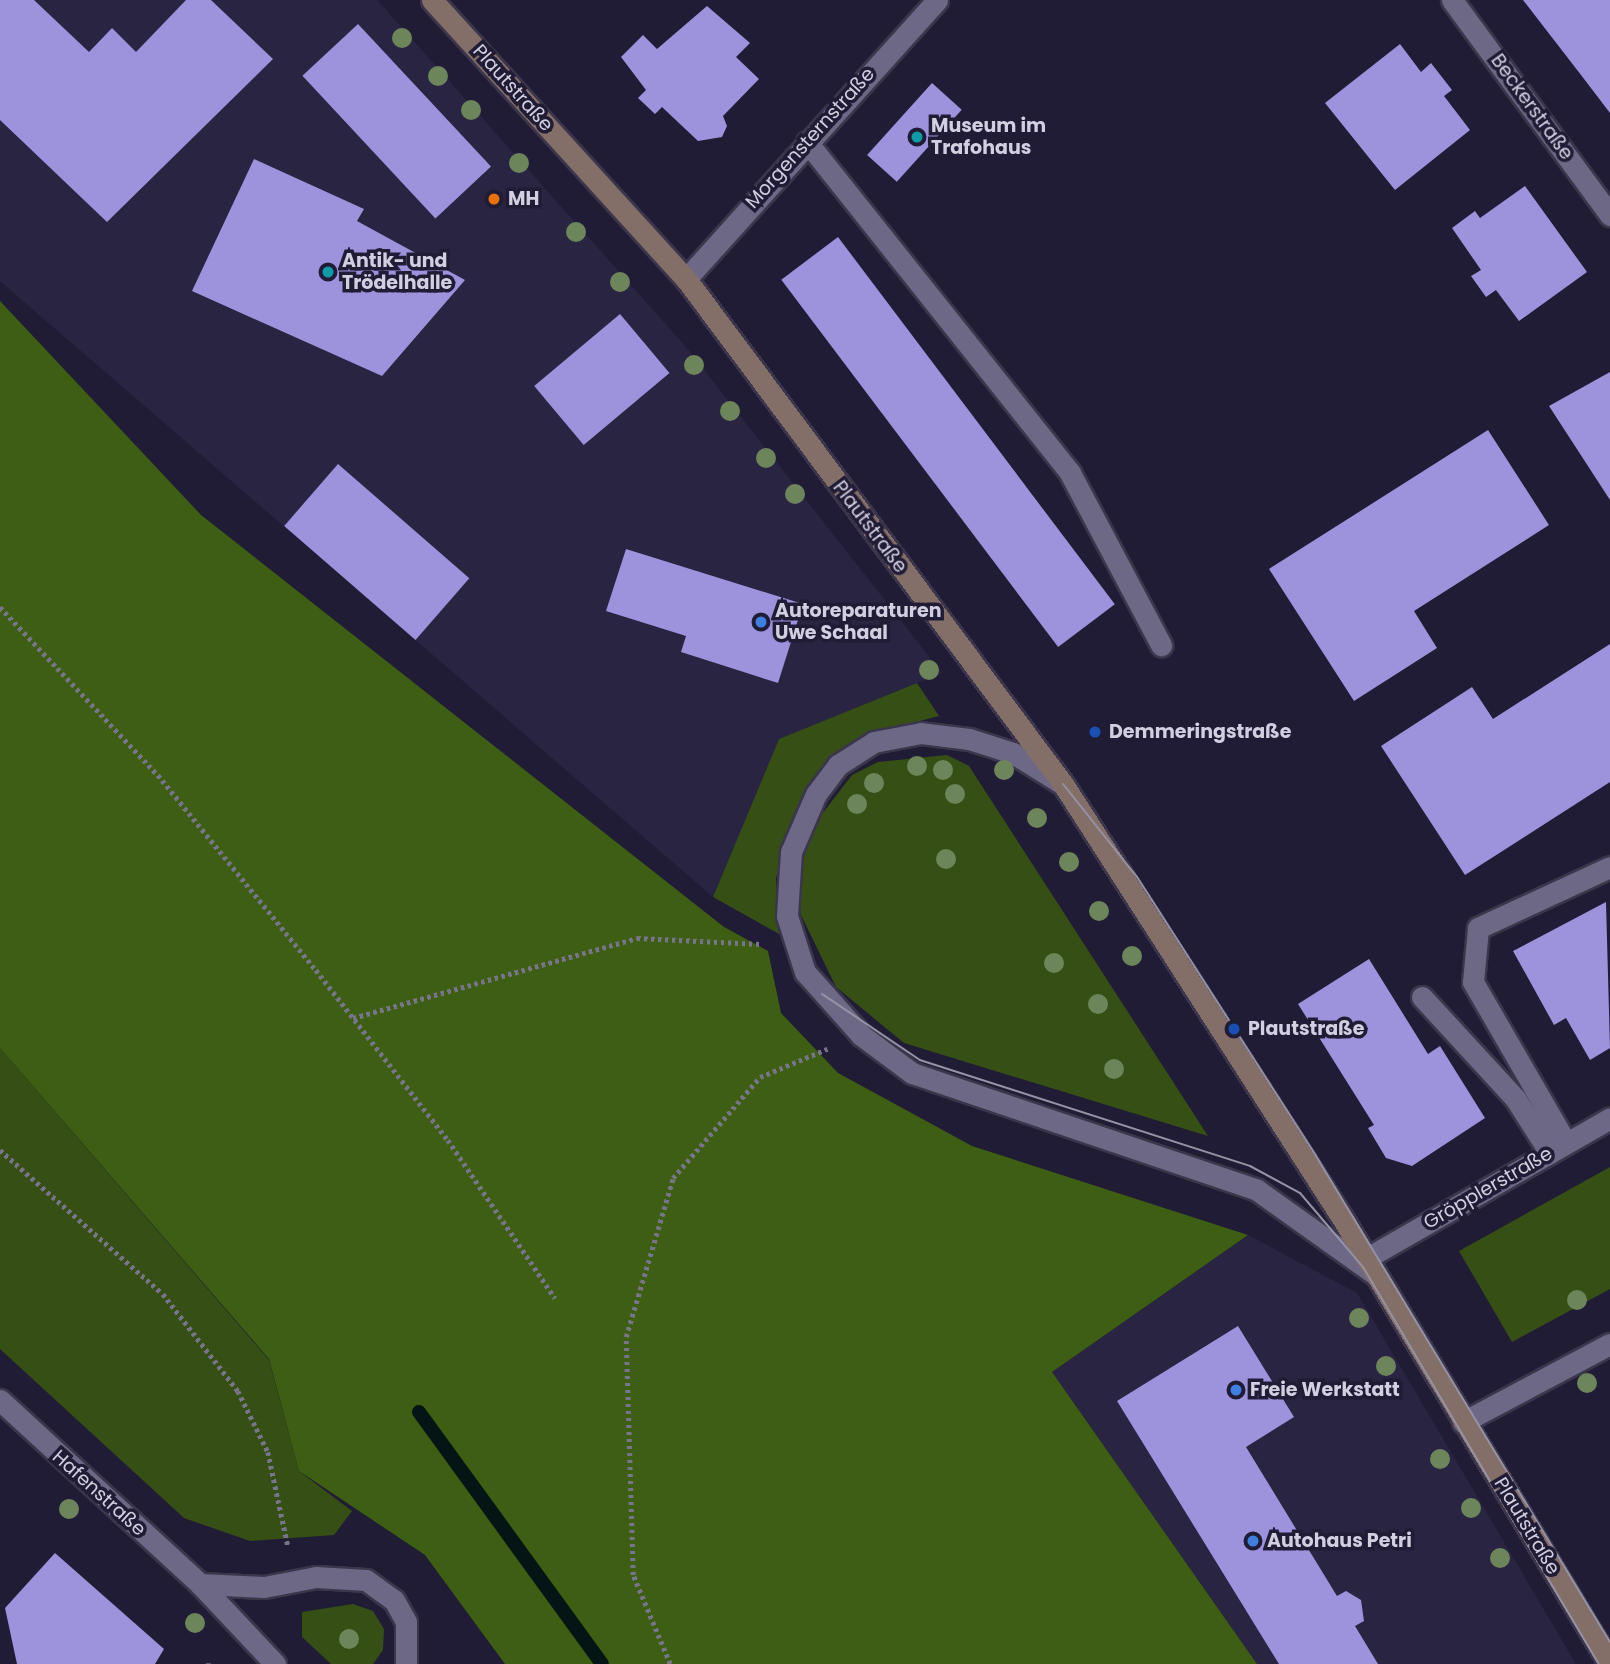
<!DOCTYPE html>
<meta charset="utf-8">
<style>
body{margin:0}
#map{position:relative;width:1610px;height:1664px;overflow:hidden;background:#211c35;font-family:Poppins,sans-serif}
div>[style]{position:absolute}
.built>*{inset:0;background:#2a2443}
.green>*{inset:0;background:#354f15}
.forest>*{inset:0;background:#3e5e13}
.stream>*{height:14px;margin:-7px;padding:0 7px;transform-origin:7px;border-radius:7px;background:#051414}
.building>*{inset:0;background:#9d92dc;transform-origin:0 0}
.path>*{height:4.5px;margin-top:-2.25px;transform-origin:0;background:repeating-linear-gradient(90deg,#787489 0 3.5px,transparent 0 7px)}
.roads{filter:drop-shadow(2px 0 #3b364b) drop-shadow(-2px 0 #3b364b) drop-shadow(0 2px #3b364b) drop-shadow(0 -2px #3b364b)}
.lane>*{height:21px;margin:-10.5px;padding:0 10.5px;transform-origin:10.5px;border-radius:10.5px;background:#6c6886}
.street>*{height:21px;margin:-10.5px;padding:0 10.5px;transform-origin:10.5px;border-radius:10.5px;background:#6c6886}
.secondary>*{height:21px;margin:-10.5px;padding:0 10.5px;transform-origin:10.5px;border-radius:10.5px;background:#846f68}
.tram>*{height:2px;margin:-1px;padding:0 1px;transform-origin:1px;border-radius:1px;background:#9592a5}
.trees>*{width:20px;height:20px;margin:-10px;border-radius:50%;background:#6d855a}
.dots>*{width:19px;height:19px;translate:-50% -50%;box-sizing:border-box;border:4px solid #211c35;border-radius:50%}
span{translate:-50% -50%;white-space:nowrap;text-align:center;line-height:1.15;-webkit-text-stroke:7px #211c35;paint-order:stroke}
.street-label{font-size:19px;color:#d1cfe0}
.poi-label{font-size:19px;color:#d1cfe0;font-weight:700}
.left{translate:0 -50%;text-align:left}
</style>
<div id="map">
<div class="built">
<i style="clip-path:polygon(0 0,377px 0,686px 347px,942px 673px,779px 739px,713px 897px,0 281px)"></i>
<i style="clip-path:polygon(1248px 1235px,1357px 1293px,1576px 1664px,1257px 1664px,1052px 1372px)"></i>
</div>
<div class="green">
<i style="clip-path:polygon(917px 683px,939px 716px,877px 732px,809px 790px,793px 818px,776px 878px,779px 934px,713px 897px,779px 739px)"></i>
<i style="clip-path:polygon(947px 755px,969px 766px,1208px 1136px,904px 1043px,836px 987px,798px 909px,798px 875px,815px 823px,852px 775px,878px 762px)"></i>
<i style="clip-path:polygon(0 1048px,269px 1360px,299px 1471px,352px 1511px,334px 1535px,250px 1541px,184px 1518px,0 1349px)"></i>
<i style="clip-path:polygon(1610px 1167px,1610px 1289px,1512px 1342px,1459px 1251px)"></i>
<i style="clip-path:polygon(353px 1604px,373px 1611px,384px 1629px,383px 1650px,373px 1664px,331px 1664px,302px 1637px,302px 1612px)"></i>
</div>
<div class="forest">
<i style="clip-path:polygon(0 301px,201px 515px,724px 927px,768px 951px,781px 1013px,838px 1073px,972px 1146px,1248px 1235px,1052px 1372px,1257px 1664px,505px 1664px,425px 1555px,299px 1471px,269px 1359px,0 1048px)"></i>
</div>
<div class="stream">
<i style="left:419px;top:1412px;width:311px;rotate:54deg"></i>
</div>
<div class="building">
<i style="clip-path:polygon(0 0,34px 0,89px 52px,112px 28px,136px 52px,186px 0,211px 0,273px 59px,107px 222px,0 120px)"></i>
<i style="clip-path:polygon(1523px 0,1610px 0,1610px 113px,1581px 75px)"></i>
<i style="clip-path:polygon(707px 6px,750px 43px,736px 57px,759px 79px,723px 116px,727px 126px,722px 137px,698px 141px,662px 107px,655px 114px,638px 98px,646px 90px,621px 57px,643px 35px,657px 49px)"></i>
<i style="left:358px;top:24px;width:195px;height:76px;rotate:47deg"></i>
<i style="clip-path:polygon(1400px 44px,1421px 72px,1431px 63px,1452px 90px,1444px 96px,1470px 130px,1395px 190px,1325px 103px)"></i>
<i style="left:932px;top:83px;width:40px;height:97px;rotate:42deg"></i>
<i style="clip-path:polygon(254px 159px,364px 209px,357px 221px,465px 280px,382px 376px,192px 291px)"></i>
<i style="clip-path:polygon(1525px 186px,1587px 272px,1519px 321px,1496px 290px,1486px 297px,1471px 276px,1481px 270px,1452px 228px,1475px 211px,1480px 218px)"></i>
<i style="left:838px;top:237px;width:460px;height:71px;rotate:53deg"></i>
<i style="left:620px;top:314px;width:77px;height:112px;rotate:50deg"></i>
<i style="clip-path:polygon(1610px 372px,1610px 500px,1549px 406px)"></i>
<i style="clip-path:polygon(1488px 430px,1549px 525px,1414px 611px,1437px 648px,1354px 701px,1269px 569px)"></i>
<i style="left:338px;top:464px;width:174px;height:82px;rotate:41deg"></i>
<i style="clip-path:polygon(626px 549px,803px 604px,778px 683px,681px 652px,686px 636px,606px 611px)"></i>
<i style="clip-path:polygon(1610px 644px,1610px 782px,1465px 875px,1381px 746px,1472px 687px,1493px 719px)"></i>
<i style="clip-path:polygon(1606px 902px,1610px 1048px,1590px 1060px,1566px 1018px,1554px 1025px,1513px 951px)"></i>
<i style="clip-path:polygon(1369px 959px,1428px 1054px,1440px 1046px,1485px 1118px,1412px 1166px,1386px 1158px,1368px 1128px,1374px 1125px,1298px 1004px)"></i>
<i style="clip-path:polygon(1238px 1326px,1294px 1417px,1246px 1447px,1337px 1596px,1346px 1591px,1361px 1600px,1364px 1621px,1355px 1626px,1378px 1664px,1279px 1664px,1117px 1401px)"></i>
<i style="clip-path:polygon(55px 1553px,164px 1649px,155px 1664px,17px 1664px,5px 1608px)"></i>
</div>
<div class="path">
<i style="left:0;top:607px;width:231px;rotate:46.8deg"></i>
<i style="left:158px;top:775px;width:251px;rotate:51deg"></i>
<i style="left:316px;top:970px;width:215px;rotate:52.2deg"></i>
<i style="left:448px;top:1140px;width:191px;rotate:55.9deg"></i>
<i style="left:353px;top:1018px;width:295px;rotate:-15.7deg"></i>
<i style="left:637px;top:938px;width:123px;rotate:2.8deg"></i>
<i style="left:0;top:1150px;width:217px;rotate:41.5deg"></i>
<i style="left:163px;top:1294px;width:123px;rotate:52.3deg"></i>
<i style="left:238px;top:1391px;width:68px;rotate:63.8deg"></i>
<i style="left:268px;top:1452px;width:96px;rotate:78deg"></i>
<i style="left:208px;top:1664px;width:1px;rotate:-90deg"></i>
<i style="left:670px;top:1664px;width:96px;rotate:-112.6deg"></i>
<i style="left:633px;top:1575px;width:238px;rotate:-91.7deg"></i>
<i style="left:626px;top:1337px;width:166px;rotate:-73.5deg"></i>
<i style="left:673px;top:1178px;width:133px;rotate:-49.3deg"></i>
<i style="left:760px;top:1077px;width:73px;rotate:-22.7deg"></i>
</div>
<div class="roads">
<div class="lane">
<i style="left:807px;top:142px;width:423px;rotate:51.5deg"></i>
<i style="left:1070px;top:473px;width:195px;rotate:62.1deg"></i>
<i style="left:1061px;top:783px;width:57px;rotate:-148deg"></i>
<i style="left:1013px;top:753px;width:46px;rotate:-162.3deg"></i>
<i style="left:969px;top:739px;width:48px;rotate:-172.9deg"></i>
<i style="left:921px;top:733px;width:48px;rotate:169.2deg"></i>
<i style="left:874px;top:742px;width:43px;rotate:147.4deg"></i>
<i style="left:838px;top:765px;width:36px;rotate:127deg"></i>
<i style="left:816px;top:794px;width:63px;rotate:113.3deg"></i>
<i style="left:791px;top:852px;width:64px;rotate:93.6deg"></i>
<i style="left:787px;top:916px;width:59px;rotate:72.2deg"></i>
<i style="left:805px;top:972px;width:84px;rotate:48.4deg"></i>
<i style="left:861px;top:1035px;width:64px;rotate:36.7deg"></i>
<i style="left:912px;top:1073px;width:364px;rotate:18.7deg"></i>
<i style="left:1257px;top:1190px;width:146px;rotate:35.5deg"></i>
<i style="left:1422px;top:997px;width:137px;rotate:47.4deg"></i>
<i style="left:1515px;top:1098px;width:65px;rotate:57.5deg"></i>
<i style="left:1566px;top:1143px;width:186px;rotate:-120deg"></i>
<i style="left:1473px;top:982px;width:54px;rotate:-84.7deg"></i>
<i style="left:1478px;top:928px;width:145px;rotate:-24.8deg"></i>
</div>
<div class="street">
<i style="left:1452px;top:0;width:267px;rotate:53.7deg"></i>
<i style="left:686px;top:279px;width:375px;rotate:-48deg"></i>
<i style="left:1367px;top:1258px;width:280px;rotate:-29.9deg"></i>
<i style="left:0;top:1400px;width:272px;rotate:42.6deg"></i>
<i style="left:200px;top:1584px;width:110px;rotate:46.8deg"></i>
<i style="left:1463px;top:1422px;width:166px;rotate:-28deg"></i>
<i style="left:200px;top:1584px;width:64px;rotate:2.7deg"></i>
<i style="left:264px;top:1587px;width:53px;rotate:-10.9deg"></i>
<i style="left:316px;top:1577px;width:50px;rotate:3.4deg"></i>
<i style="left:366px;top:1580px;width:34px;rotate:36deg"></i>
<i style="left:394px;top:1600px;width:25px;rotate:61deg"></i>
<i style="left:406px;top:1622px;width:42px;rotate:90deg"></i>
</div>
<div class="secondary">
<i style="left:432px;top:0;width:377px;rotate:47.7deg"></i>
<i style="left:686px;top:279px;width:630px;rotate:53.26deg"></i>
<i style="left:1063px;top:784px;width:520px;rotate:57.26deg"></i>
<i style="left:1344px;top:1221px;width:517px;rotate:59.02deg"></i>
</div>
</div>
<div class="tram">
<i style="left:1063px;top:784px;width:119px;rotate:51.5deg"></i>
<i style="left:1137px;top:877px;width:331px;rotate:57.3deg"></i>
<i style="left:1316px;top:1156px;width:568px;rotate:58.83deg"></i>
<i style="left:822px;top:994px;width:118px;rotate:34deg"></i>
<i style="left:920px;top:1060px;width:347px;rotate:17.8deg"></i>
<i style="left:1250px;top:1166px;width:57px;rotate:28.4deg"></i>
<i style="left:1300px;top:1193px;width:97px;rotate:49.6deg"></i>
<i style="left:1363px;top:1267px;width:462px;rotate:59.3deg"></i>
</div>
<div class="trees">
<i style="left:402px;top:38px"></i>
<i style="left:438px;top:76px"></i>
<i style="left:471px;top:110px"></i>
<i style="left:519px;top:163px"></i>
<i style="left:576px;top:232px"></i>
<i style="left:620px;top:282px"></i>
<i style="left:694px;top:365px"></i>
<i style="left:730px;top:411px"></i>
<i style="left:766px;top:458px"></i>
<i style="left:795px;top:494px"></i>
<i style="left:929px;top:670px"></i>
<i style="left:917px;top:766px"></i>
<i style="left:943px;top:770px"></i>
<i style="left:1004px;top:770px"></i>
<i style="left:874px;top:783px"></i>
<i style="left:955px;top:794px"></i>
<i style="left:857px;top:804px"></i>
<i style="left:1037px;top:818px"></i>
<i style="left:946px;top:859px"></i>
<i style="left:1069px;top:862px"></i>
<i style="left:1099px;top:911px"></i>
<i style="left:1132px;top:956px"></i>
<i style="left:1054px;top:963px"></i>
<i style="left:1098px;top:1004px"></i>
<i style="left:1114px;top:1069px"></i>
<i style="left:1577px;top:1300px"></i>
<i style="left:1359px;top:1318px"></i>
<i style="left:1386px;top:1366px"></i>
<i style="left:1587px;top:1383px"></i>
<i style="left:1440px;top:1459px"></i>
<i style="left:1471px;top:1508px"></i>
<i style="left:69px;top:1509px"></i>
<i style="left:1500px;top:1558px"></i>
<i style="left:195px;top:1623px"></i>
<i style="left:349px;top:1639px"></i>
</div>
<div class="dots">
<i style="left:917px;top:137px;background:#0f9aa8"></i>
<i style="left:494px;top:199px;background:#e8710a"></i>
<i style="left:328px;top:272px;background:#0f9aa8"></i>
<i style="left:761px;top:622px;background:#3f7fe0"></i>
<i style="left:1095px;top:732px;background:#1a4fb4"></i>
<i style="left:1234px;top:1029px;background:#1a4fb4"></i>
<i style="left:1236px;top:1390px;background:#3f7fe0"></i>
<i style="left:1253px;top:1541px;background:#3f7fe0"></i>
</div>
<div class="street-label">
<span style="left:513px;top:88px;rotate:48deg">Plautstraße</span>
<span style="left:1532px;top:107px;rotate:54deg">Beckerstraße</span>
<span style="left:810px;top:138px;rotate:-48deg">Morgensternstraße</span>
<span style="left:870px;top:527px;rotate:53deg">Plautstraße</span>
<span style="left:1488px;top:1188px;rotate:-30deg">Gröpplerstraße</span>
<span style="left:99px;top:1493px;rotate:42deg">Hafenstraße</span>
<span style="left:1527px;top:1526px;rotate:59deg">Plautstraße</span>
</div>
<div class="poi-label">
<span class="left" style="left:931px;top:137px">Museum im<br>Trafohaus</span>
<span class="left" style="left:508px;top:199px">MH</span>
<span class="left" style="left:342px;top:272px">Antik- und<br>Trödelhalle</span>
<span class="left" style="left:775px;top:622px">Autoreparaturen<br>Uwe Schaal</span>
<span class="left" style="left:1109px;top:732px">Demmeringstraße</span>
<span class="left" style="left:1248px;top:1029px">Plautstraße</span>
<span class="left" style="left:1250px;top:1390px">Freie Werkstatt</span>
<span class="left" style="left:1267px;top:1541px">Autohaus Petri</span>
</div>
</div>
